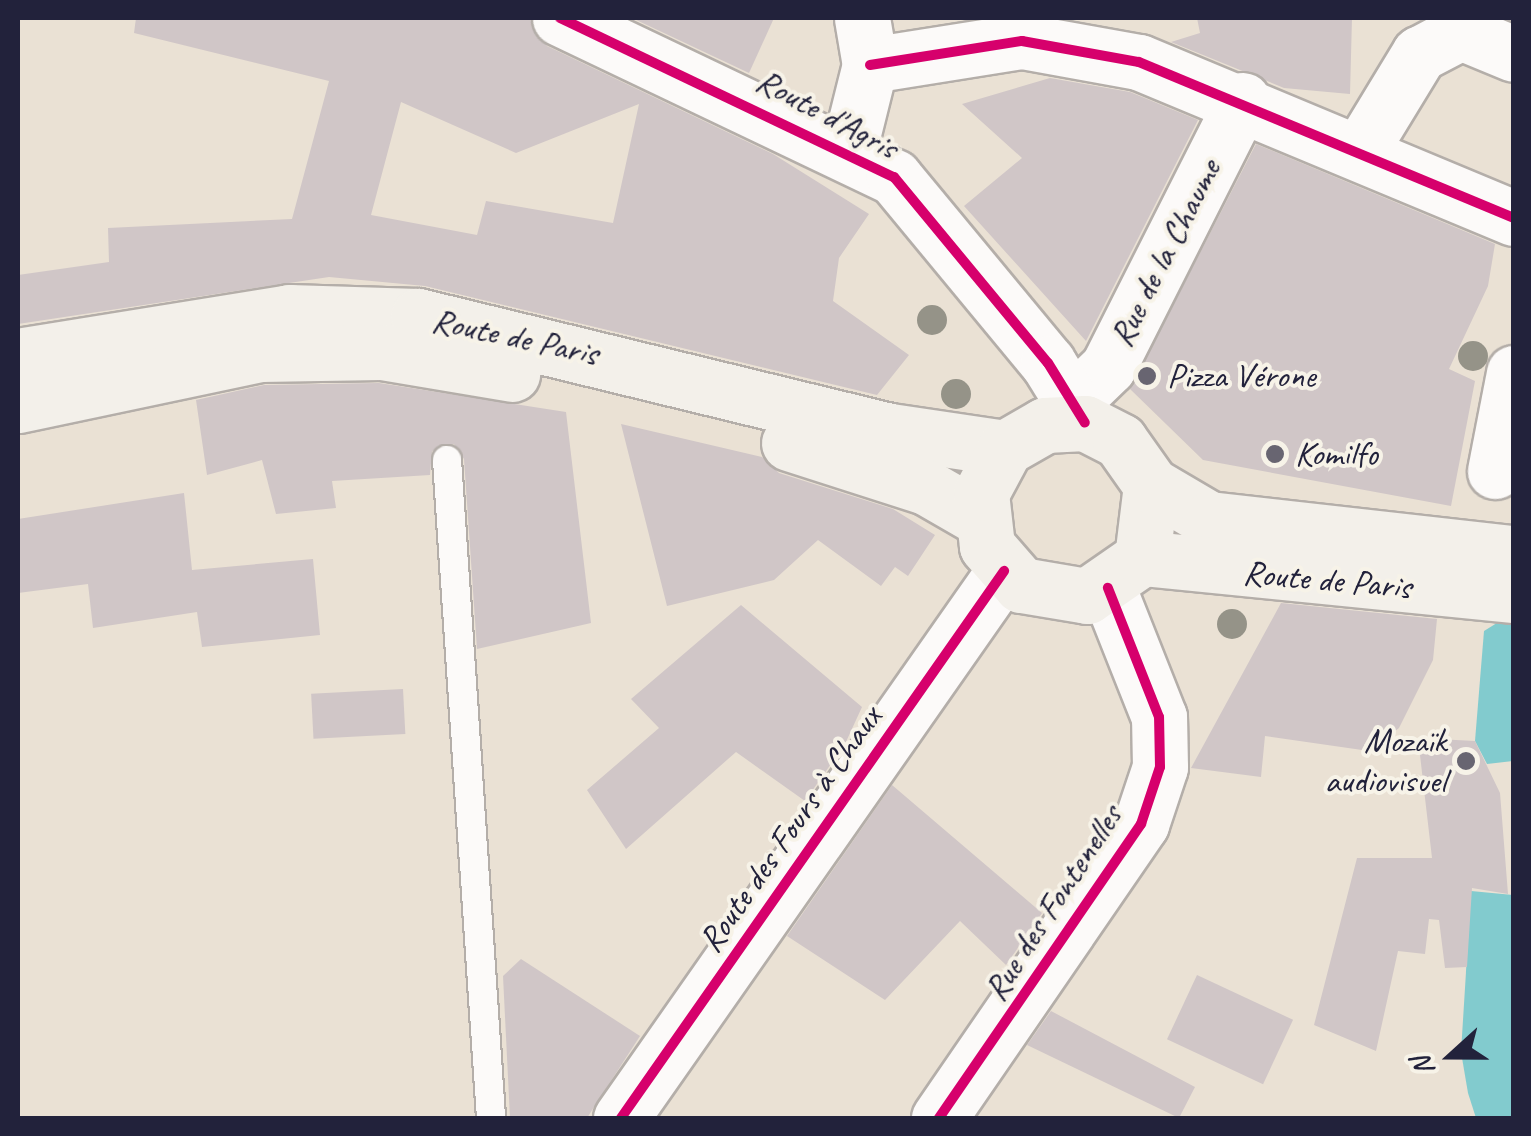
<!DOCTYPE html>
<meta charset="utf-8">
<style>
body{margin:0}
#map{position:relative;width:1531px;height:1136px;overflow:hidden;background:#eae1d4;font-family:Caveat,sans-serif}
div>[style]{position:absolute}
.water>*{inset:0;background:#82cbce}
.building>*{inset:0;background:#d0c6c7;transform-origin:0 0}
.roads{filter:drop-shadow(2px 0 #b4aea9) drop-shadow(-2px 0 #b4aea9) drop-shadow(0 2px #b4aea9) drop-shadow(0 -2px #b4aea9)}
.service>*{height:28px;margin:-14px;padding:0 14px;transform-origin:14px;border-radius:14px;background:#fcfaf9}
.minor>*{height:55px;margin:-27.5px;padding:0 27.5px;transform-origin:27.5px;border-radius:27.5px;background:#fcfaf9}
.tertiary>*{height:55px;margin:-27.5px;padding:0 27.5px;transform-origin:27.5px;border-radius:27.5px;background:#fcfaf9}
.secondary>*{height:55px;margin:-27.5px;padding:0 27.5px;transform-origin:27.5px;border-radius:27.5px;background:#f3f0ea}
.cycleway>*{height:10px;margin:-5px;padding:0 5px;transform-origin:5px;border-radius:5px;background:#d6006c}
.trees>*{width:30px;height:30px;margin:-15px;border-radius:50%;background:#959388}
.dots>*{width:28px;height:28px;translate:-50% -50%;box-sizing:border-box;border:5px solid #f7f3e8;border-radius:50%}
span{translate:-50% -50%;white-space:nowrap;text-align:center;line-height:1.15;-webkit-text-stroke:8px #f7f3e8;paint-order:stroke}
.street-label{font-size:35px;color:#22223b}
.poi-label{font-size:35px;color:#22223b}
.left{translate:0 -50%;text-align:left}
.right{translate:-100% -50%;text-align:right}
.frame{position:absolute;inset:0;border:20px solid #22223b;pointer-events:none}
.north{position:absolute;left:1401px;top:1006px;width:100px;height:100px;-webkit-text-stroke:8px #f7f3e8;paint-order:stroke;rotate:249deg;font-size:28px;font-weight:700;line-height:40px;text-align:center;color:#22223b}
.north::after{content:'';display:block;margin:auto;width:35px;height:45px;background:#22223b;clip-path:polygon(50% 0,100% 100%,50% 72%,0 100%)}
</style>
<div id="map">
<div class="water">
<i style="clip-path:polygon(1513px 613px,1513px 761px,1487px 764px,1475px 741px,1484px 631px)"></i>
<i style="clip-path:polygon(1471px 891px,1513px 895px,1513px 1118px,1476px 1118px,1468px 1093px,1461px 1052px)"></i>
</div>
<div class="building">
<i style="clip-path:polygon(evenodd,136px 18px,529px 18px,547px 46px,773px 154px,869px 214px,839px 258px,833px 301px,909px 355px,877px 395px,425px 286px,329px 277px,18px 324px,18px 275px,109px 262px,108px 228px,292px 219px,329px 81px,134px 33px,136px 18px,401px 102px,516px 153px,639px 104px,613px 223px,486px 201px,477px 235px,371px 215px,401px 102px)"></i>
<i style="clip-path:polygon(632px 18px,774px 18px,749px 73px)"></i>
<i style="clip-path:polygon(1197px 18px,1352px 18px,1350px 94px,1284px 88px,1171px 42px,1200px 33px)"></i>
<i style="clip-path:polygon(1050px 78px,1130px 92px,1198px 120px,1086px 341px,964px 206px,1022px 158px,962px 104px)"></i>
<i style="clip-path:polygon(1256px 144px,1495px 244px,1488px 286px,1449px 369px,1475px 381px,1451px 506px,1203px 460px,1130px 389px)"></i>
<i style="clip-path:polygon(379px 383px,566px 412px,591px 623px,477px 649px,464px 459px,454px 444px,432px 451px,430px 475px,332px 481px,336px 508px,276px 514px,262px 460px,207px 475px,196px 400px,264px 385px)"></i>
<i style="clip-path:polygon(621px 424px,762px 457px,779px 473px,893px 509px,935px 535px,908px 576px,895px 567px,881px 586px,818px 540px,774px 580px,667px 606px)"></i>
<i style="clip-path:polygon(184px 493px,192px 570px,313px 559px,320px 635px,202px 647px,197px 612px,93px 628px,88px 584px,18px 593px,18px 519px)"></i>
<i style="clip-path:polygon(1281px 603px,1437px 619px,1433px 660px,1399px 728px,1369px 751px,1265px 736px,1261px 777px,1191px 768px)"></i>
<i style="clip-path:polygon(741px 605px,862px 707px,845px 744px,805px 801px,736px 752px,626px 849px,587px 790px,659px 728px,631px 699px)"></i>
<i style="left:403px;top:689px;width:45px;height:92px;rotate:87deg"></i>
<i style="clip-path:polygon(1418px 738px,1475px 741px,1500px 793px,1508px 894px,1472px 888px,1467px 967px,1445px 968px,1439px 920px,1429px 919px,1425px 954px,1398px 951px,1376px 1051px,1314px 1025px,1357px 858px,1432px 858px)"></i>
<i style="clip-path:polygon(892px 785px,1042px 913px,1006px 965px,960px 921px,885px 1000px,787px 936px)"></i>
<i style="clip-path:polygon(521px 959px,640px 1036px,587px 1118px,510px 1118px,503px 976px)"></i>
<i style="left:1197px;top:975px;width:106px;height:71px;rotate:25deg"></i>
<i style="clip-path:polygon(1051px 1011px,1195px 1087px,1179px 1118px,1027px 1045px)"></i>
</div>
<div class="roads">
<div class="service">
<i style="left:447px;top:460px;width:659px;rotate:86.17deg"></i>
</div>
<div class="minor">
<i style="left:870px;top:65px;width:154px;rotate:-9deg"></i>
<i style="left:1022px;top:41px;width:119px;rotate:10.2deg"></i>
<i style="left:1139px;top:62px;width:406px;rotate:22.6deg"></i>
<i style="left:1360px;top:151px;width:114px;rotate:-58.7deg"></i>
<i style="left:1419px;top:54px;width:47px;rotate:-27.6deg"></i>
<i style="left:1461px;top:32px;width:57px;rotate:22.5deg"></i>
<i style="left:1076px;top:398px;width:45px;rotate:-44.1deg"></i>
<i style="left:1108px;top:367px;width:299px;rotate:-63.2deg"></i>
<i style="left:1495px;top:471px;width:100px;rotate:-79deg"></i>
<i style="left:939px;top:1118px;width:357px;rotate:-55.5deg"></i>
<i style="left:1141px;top:824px;width:60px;rotate:-71.6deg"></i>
<i style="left:1160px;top:767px;width:50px;rotate:-91.1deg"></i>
<i style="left:1159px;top:717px;width:139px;rotate:-111.6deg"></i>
</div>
<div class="tertiary">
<i style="left:560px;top:18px;width:370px;rotate:25.5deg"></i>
<i style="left:894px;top:177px;width:241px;rotate:50.4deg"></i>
<i style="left:1048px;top:363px;width:70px;rotate:58.3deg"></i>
<i style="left:848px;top:153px;width:91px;rotate:-76deg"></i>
<i style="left:870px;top:65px;width:48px;rotate:-99.7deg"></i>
<i style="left:621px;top:1118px;width:668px;rotate:-55deg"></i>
</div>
<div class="secondary">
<i style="left:18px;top:356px;width:275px;rotate:-9.2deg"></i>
<i style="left:289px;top:312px;width:129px;rotate:1.8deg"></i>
<i style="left:418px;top:316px;width:486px;rotate:13.7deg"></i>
<i style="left:890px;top:431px;width:116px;rotate:8.4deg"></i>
<i style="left:18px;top:405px;width:247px;rotate:-11.9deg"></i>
<i style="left:260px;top:354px;width:121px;rotate:-0.9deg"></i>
<i style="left:381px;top:352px;width:133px;rotate:9.5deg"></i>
<i style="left:789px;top:443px;width:144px;rotate:17.8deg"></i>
<i style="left:926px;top:487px;width:62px;rotate:29.9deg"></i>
<i style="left:1151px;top:485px;width:74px;rotate:97deg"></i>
<i style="left:1142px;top:558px;width:67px;rotate:145.4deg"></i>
<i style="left:1087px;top:596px;width:67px;rotate:-170.5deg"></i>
<i style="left:1021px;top:585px;width:52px;rotate:-131.1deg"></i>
<i style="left:987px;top:546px;width:53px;rotate:-96.5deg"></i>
<i style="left:981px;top:493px;width:51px;rotate:-61.9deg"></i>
<i style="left:1005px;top:448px;width:46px;rotate:-29.9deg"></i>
<i style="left:1045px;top:425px;width:40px;rotate:-2.9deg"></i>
<i style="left:1085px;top:423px;width:39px;rotate:27deg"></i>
<i style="left:1120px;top:441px;width:54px;rotate:54.8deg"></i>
<i style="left:1151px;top:485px;width:67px;rotate:30.4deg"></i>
<i style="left:1209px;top:519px;width:307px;rotate:6.4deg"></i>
<i style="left:1142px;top:558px;width:374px;rotate:5.7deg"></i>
</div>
</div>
<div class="cycleway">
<i style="left:560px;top:18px;width:370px;rotate:25.5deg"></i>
<i style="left:894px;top:177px;width:241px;rotate:50.4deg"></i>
<i style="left:1048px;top:363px;width:70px;rotate:58.3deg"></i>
<i style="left:870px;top:65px;width:154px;rotate:-9deg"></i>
<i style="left:1022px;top:41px;width:119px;rotate:10.2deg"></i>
<i style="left:1139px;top:62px;width:406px;rotate:22.6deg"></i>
<i style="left:621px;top:1118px;width:668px;rotate:-55deg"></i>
<i style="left:939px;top:1118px;width:357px;rotate:-55.5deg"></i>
<i style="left:1141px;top:824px;width:60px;rotate:-71.6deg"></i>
<i style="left:1160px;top:767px;width:50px;rotate:-91.1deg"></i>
<i style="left:1159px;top:717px;width:139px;rotate:-111.6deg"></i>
</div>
<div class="trees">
<i style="left:932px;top:320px"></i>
<i style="left:1473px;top:356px"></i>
<i style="left:956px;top:394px"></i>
<i style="left:1232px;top:624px"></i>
</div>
<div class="dots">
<i style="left:1147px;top:376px;background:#686571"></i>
<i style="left:1275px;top:454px;background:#686571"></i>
<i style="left:1466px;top:761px;background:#686571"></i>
</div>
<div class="street-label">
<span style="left:827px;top:114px;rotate:28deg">Route d'Agris</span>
<span style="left:1165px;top:253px;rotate:-63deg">Rue de la Chaume</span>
<span style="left:515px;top:337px;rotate:12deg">Route de Paris</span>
<span style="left:1327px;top:580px;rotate:5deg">Route de Paris</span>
<span style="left:790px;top:829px;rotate:-55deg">Route des Fours à Chaux</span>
<span style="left:1053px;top:903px;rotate:-57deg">Rue des Fontenelles</span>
</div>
<div class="poi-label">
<span class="left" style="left:1167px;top:376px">Pizza Vérone</span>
<span class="left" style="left:1295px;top:454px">Komilfo</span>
<span class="right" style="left:1446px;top:761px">Mozaïk<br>audiovisuel</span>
</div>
<div class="frame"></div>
<div class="north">N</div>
</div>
